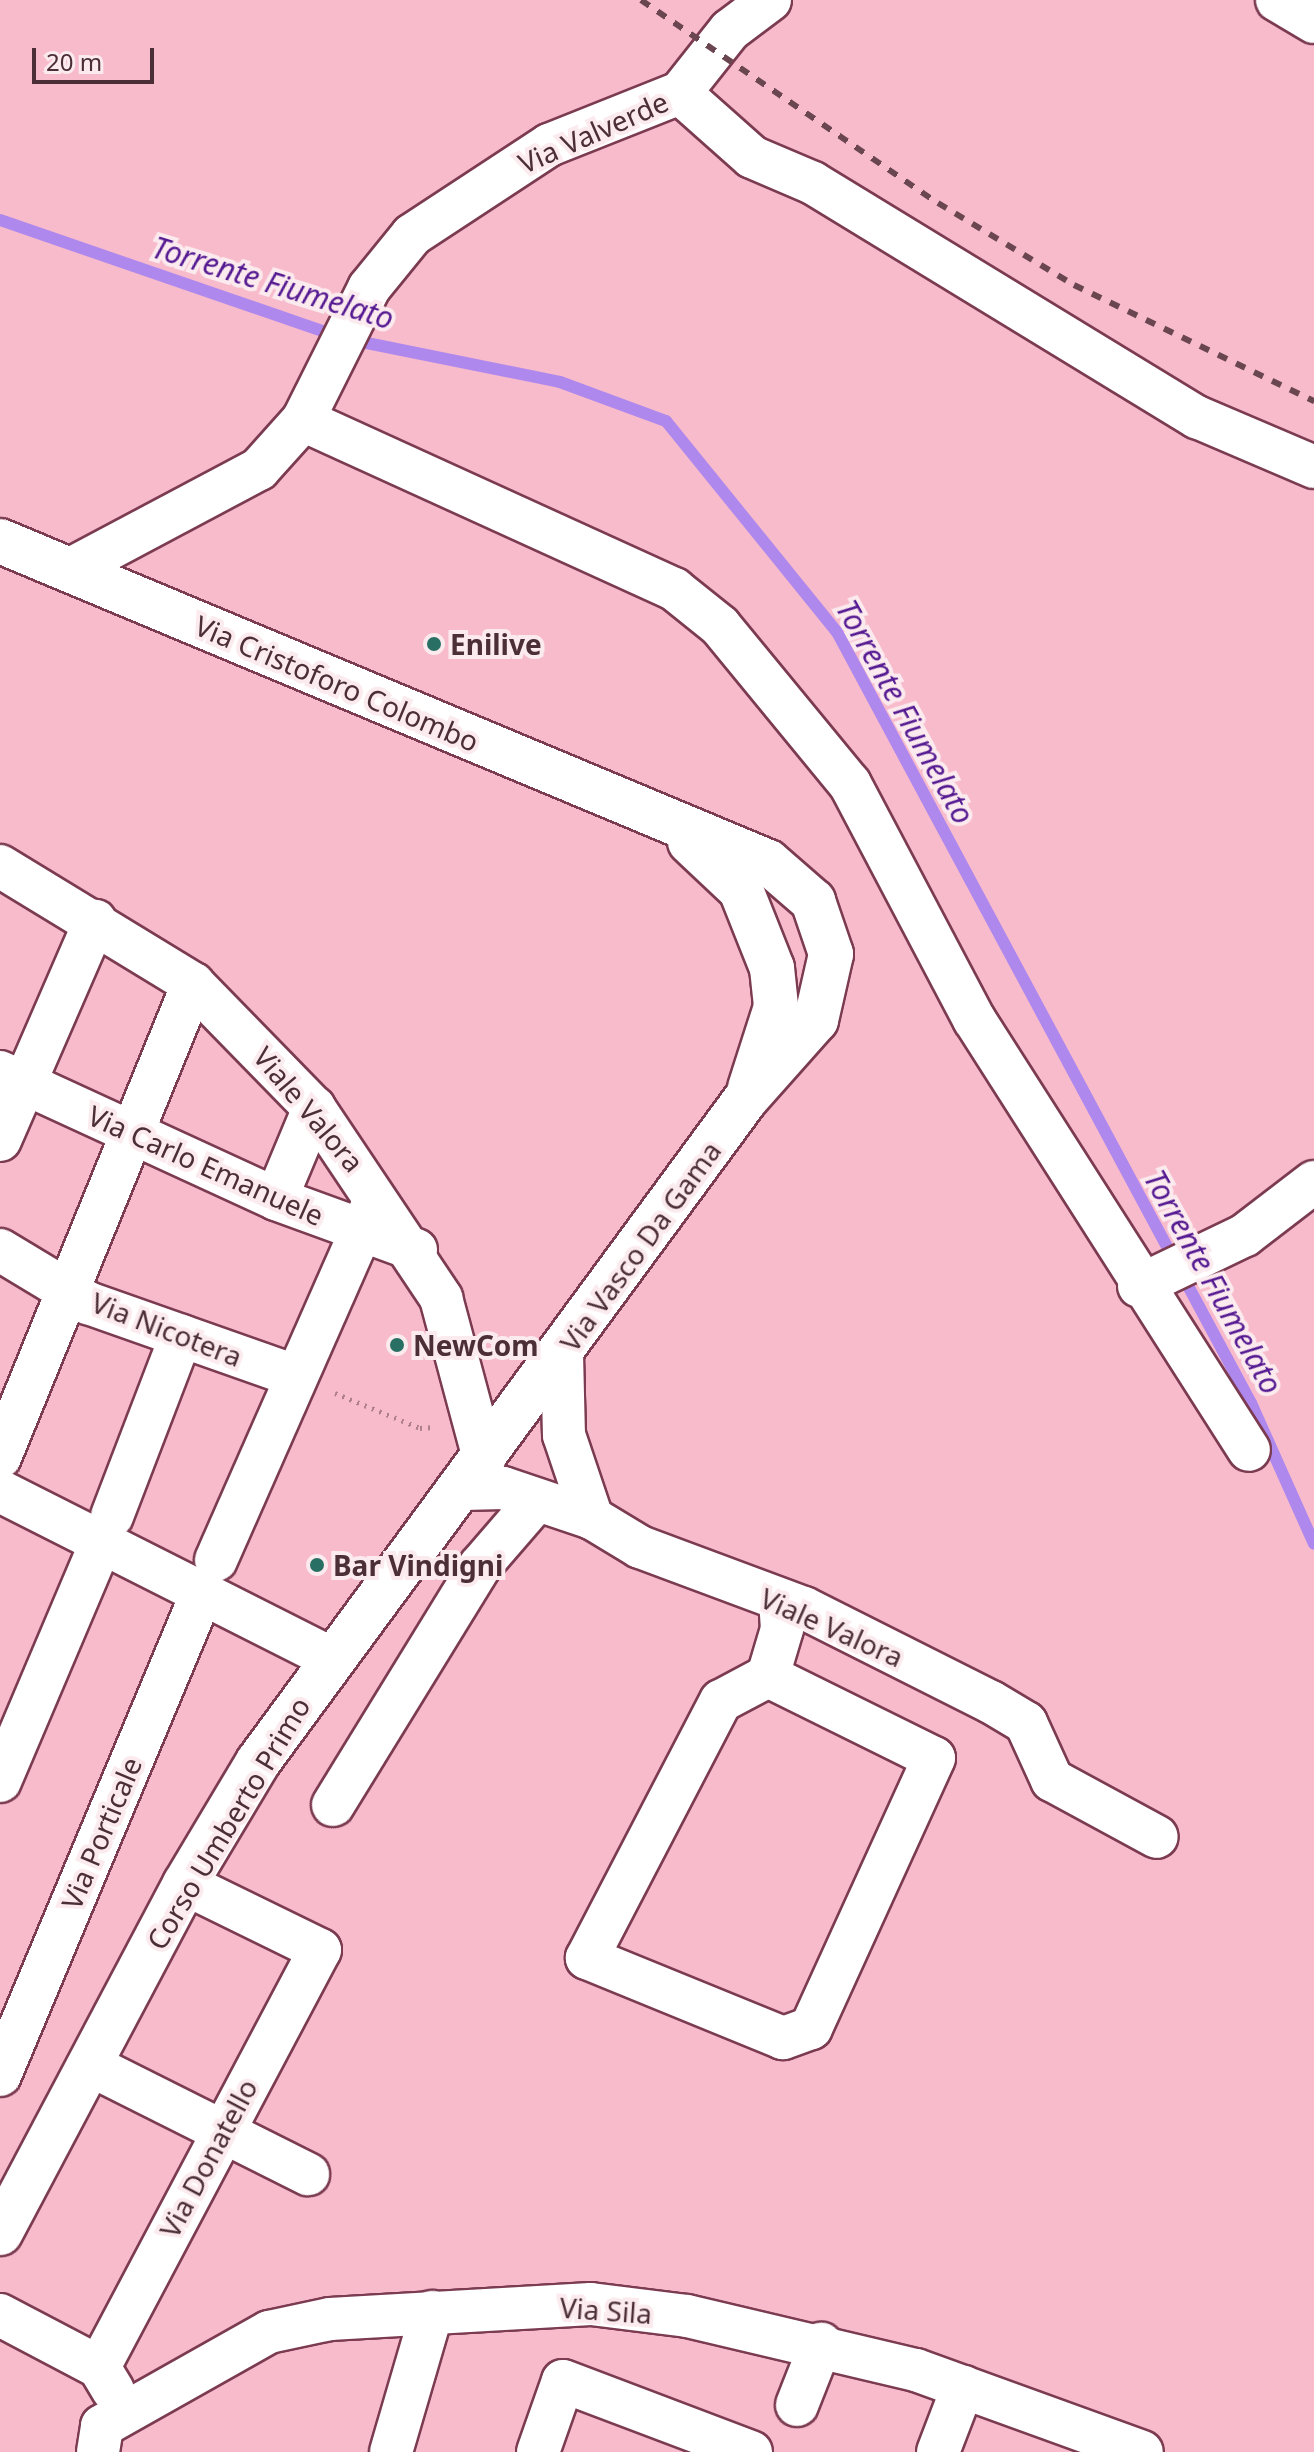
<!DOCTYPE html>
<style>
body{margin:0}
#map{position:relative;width:1314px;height:2452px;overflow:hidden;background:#f8bbcc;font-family:"Noto Sans",sans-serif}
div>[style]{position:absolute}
.stream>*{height:12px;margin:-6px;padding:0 6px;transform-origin:6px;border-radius:6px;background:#ae88ed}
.path>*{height:5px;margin-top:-2.5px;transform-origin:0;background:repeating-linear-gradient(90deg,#af7f8d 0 2px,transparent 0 8px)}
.roads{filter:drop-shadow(2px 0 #7b3b51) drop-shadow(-2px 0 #7b3b51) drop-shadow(0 2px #7b3b51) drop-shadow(0 -2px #7b3b51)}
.minor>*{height:42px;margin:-21px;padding:0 21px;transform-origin:21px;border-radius:21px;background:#fff}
.major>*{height:44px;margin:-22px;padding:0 22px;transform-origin:22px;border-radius:22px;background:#fff}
.rail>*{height:6px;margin-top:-3px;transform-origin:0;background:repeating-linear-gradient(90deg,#694650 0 10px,transparent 0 20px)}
.dots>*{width:22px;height:22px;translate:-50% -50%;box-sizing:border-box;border:4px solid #fbeaee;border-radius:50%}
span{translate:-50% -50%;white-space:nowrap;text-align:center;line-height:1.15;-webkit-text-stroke:8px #fbeaee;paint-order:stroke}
.street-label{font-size:28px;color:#4c2e37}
.poi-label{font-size:28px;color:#4c2e37;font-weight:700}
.left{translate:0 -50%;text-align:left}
.water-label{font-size:30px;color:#541991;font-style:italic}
.scale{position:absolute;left:32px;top:48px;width:122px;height:36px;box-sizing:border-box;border:4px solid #4c2e37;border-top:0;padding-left:10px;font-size:24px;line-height:28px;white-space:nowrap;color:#4c2e37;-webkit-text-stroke:6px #fbeaee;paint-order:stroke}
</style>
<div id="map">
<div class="stream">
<i style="left:0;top:220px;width:362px;rotate:19deg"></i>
<i style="left:342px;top:338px;width:222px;rotate:11.4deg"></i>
<i style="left:560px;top:382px;width:113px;rotate:20.2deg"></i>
<i style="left:666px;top:421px;width:272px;rotate:51deg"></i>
<i style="left:837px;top:632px;width:875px;rotate:61.77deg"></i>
<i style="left:1251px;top:1403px;width:154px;rotate:65.9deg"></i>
</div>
<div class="path">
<i style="left:335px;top:1393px;width:92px;rotate:22.4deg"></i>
<i style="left:420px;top:1428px;width:14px;rotate:-4deg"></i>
</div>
<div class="roads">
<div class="minor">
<i style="left:1277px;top:0;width:43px;rotate:30.7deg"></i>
<i style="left:680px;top:93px;width:96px;rotate:41.6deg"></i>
<i style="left:752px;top:157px;width:66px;rotate:23.1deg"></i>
<i style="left:813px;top:183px;width:450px;rotate:31.4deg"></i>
<i style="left:1197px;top:417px;width:127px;rotate:23.1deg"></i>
<i style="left:303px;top:420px;width:408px;rotate:24.5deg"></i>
<i style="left:674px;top:589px;width:59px;rotate:38.8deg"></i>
<i style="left:720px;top:626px;width:205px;rotate:50.6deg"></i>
<i style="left:850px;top:784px;width:266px;rotate:62.2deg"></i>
<i style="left:974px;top:1019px;width:511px;rotate:57.46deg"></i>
<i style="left:69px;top:570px;width:215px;rotate:-28deg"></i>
<i style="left:259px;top:469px;width:66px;rotate:-48.1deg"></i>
<i style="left:303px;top:420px;width:148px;rotate:-63.4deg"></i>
<i style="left:369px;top:288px;width:68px;rotate:-50.9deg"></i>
<i style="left:412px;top:235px;width:164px;rotate:-33.3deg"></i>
<i style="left:549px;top:145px;width:141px;rotate:-21.7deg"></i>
<i style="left:680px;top:93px;width:80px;rotate:-51.6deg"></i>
<i style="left:730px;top:30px;width:50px;rotate:-36.9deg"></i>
<i style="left:0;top:866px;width:226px;rotate:31.4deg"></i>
<i style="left:193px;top:984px;width:173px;rotate:45.7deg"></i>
<i style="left:314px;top:1108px;width:229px;rotate:56.2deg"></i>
<i style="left:441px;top:1298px;width:167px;rotate:75deg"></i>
<i style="left:0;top:1072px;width:304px;rotate:24.7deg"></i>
<i style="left:276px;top:1199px;width:149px;rotate:20deg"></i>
<i style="left:0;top:1140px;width:239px;rotate:-66.5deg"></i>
<i style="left:276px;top:1199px;width:99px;rotate:-67.3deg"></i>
<i style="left:0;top:1250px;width:103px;rotate:31.1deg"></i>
<i style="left:88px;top:1303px;width:219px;rotate:19.4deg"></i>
<i style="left:1139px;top:1286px;width:118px;rotate:-25.7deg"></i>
<i style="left:1245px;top:1235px;width:87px;rotate:-37.5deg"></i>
<i style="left:562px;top:1354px;width:81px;rotate:88.6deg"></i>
<i style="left:564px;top:1435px;width:88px;rotate:71.4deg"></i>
<i style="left:0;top:1457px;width:511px;rotate:-67.8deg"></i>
<i style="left:463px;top:1489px;width:40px;rotate:-1.4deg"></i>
<i style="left:503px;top:1488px;width:94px;rotate:18.6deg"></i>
<i style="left:592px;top:1518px;width:56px;rotate:31.1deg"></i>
<i style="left:640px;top:1547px;width:175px;rotate:20.4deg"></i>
<i style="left:804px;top:1608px;width:209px;rotate:26.7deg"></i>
<i style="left:991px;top:1702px;width:41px;rotate:31deg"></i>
<i style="left:1026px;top:1723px;width:63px;rotate:65.5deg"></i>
<i style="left:1052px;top:1780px;width:119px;rotate:28.5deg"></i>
<i style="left:0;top:1491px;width:371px;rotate:26.8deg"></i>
<i style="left:112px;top:1516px;width:193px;rotate:-69deg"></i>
<i style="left:216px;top:1560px;width:386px;rotate:-66.2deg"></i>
<i style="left:768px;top:1676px;width:185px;rotate:26.3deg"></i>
<i style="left:934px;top:1758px;width:297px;rotate:114.5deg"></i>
<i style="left:811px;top:2028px;width:30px;rotate:160deg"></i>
<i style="left:783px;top:2038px;width:212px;rotate:-157.8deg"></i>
<i style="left:587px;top:1958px;width:290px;rotate:-62.5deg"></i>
<i style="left:721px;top:1701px;width:53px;rotate:-28deg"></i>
<i style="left:768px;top:1676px;width:49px;rotate:-73.4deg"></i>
<i style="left:782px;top:1629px;width:28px;rotate:-94deg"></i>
<i style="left:0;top:1781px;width:259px;rotate:-67deg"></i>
<i style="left:333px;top:1805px;width:281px;rotate:-58.4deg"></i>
<i style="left:480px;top:1566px;width:87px;rotate:-49.2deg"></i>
<i style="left:90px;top:2065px;width:244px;rotate:26.6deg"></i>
<i style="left:0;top:2075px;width:525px;rotate:-67.25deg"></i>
<i style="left:0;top:2315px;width:112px;rotate:27.7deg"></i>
<i style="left:99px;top:2367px;width:27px;rotate:59deg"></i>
<i style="left:99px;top:2367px;width:472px;rotate:-62.1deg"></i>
<i style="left:320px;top:1950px;width:150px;rotate:-153.9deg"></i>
<i style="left:797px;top:2405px;width:66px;rotate:-68.5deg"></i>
<i style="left:98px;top:2452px;width:26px;rotate:-81deg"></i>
<i style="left:102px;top:2426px;width:192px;rotate:-29.4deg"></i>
<i style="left:269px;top:2332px;width:62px;rotate:-12deg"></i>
<i style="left:330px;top:2319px;width:261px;rotate:-3.3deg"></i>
<i style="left:591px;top:2304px;width:97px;rotate:7.1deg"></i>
<i style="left:687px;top:2316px;width:235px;rotate:13.3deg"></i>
<i style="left:916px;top:2370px;width:240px;rotate:19.9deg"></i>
<i style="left:391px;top:2452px;width:146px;rotate:-73.7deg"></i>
<i style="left:538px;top:2452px;width:75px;rotate:-70.6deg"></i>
<i style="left:563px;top:2381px;width:201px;rotate:20.7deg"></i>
<i style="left:938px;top:2452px;width:70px;rotate:-69deg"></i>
</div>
<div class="major">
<i style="left:0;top:541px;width:832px;rotate:22.68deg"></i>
<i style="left:768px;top:862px;width:60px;rotate:40.9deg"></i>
<i style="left:813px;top:901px;width:56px;rotate:71.2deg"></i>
<i style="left:831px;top:954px;width:68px;rotate:102.8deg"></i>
<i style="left:816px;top:1020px;width:107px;rotate:131.6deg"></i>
<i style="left:745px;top:1100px;width:822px;rotate:126.34deg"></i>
<i style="left:258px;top:1762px;width:142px;rotate:120.9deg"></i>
<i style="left:185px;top:1884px;width:395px;rotate:117.9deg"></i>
<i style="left:690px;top:842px;width:70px;rotate:43.3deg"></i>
<i style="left:741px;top:890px;width:84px;rotate:68.3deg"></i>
<i style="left:772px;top:968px;width:39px;rotate:84deg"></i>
<i style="left:776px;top:1007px;width:85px;rotate:107.8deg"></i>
</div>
</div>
<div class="rail">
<i style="left:641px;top:0;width:360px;rotate:34.4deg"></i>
<i style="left:938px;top:203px;width:159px;rotate:31.1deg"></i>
<i style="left:1074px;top:285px;width:267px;rotate:25.8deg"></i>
</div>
<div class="dots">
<i style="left:434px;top:644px;background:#2a6f63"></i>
<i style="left:397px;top:1345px;background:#2a6f63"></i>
<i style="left:317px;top:1565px;background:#2a6f63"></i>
</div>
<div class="street-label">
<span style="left:593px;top:132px;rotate:-24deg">Via Valverde</span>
<span style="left:337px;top:683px;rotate:23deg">Via Cristoforo Colombo</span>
<span style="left:309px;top:1109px;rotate:50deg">Viale Valora</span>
<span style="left:206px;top:1165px;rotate:24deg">Via Carlo Emanuele</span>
<span style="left:640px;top:1246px;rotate:-54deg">Via Vasco Da Gama</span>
<span style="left:167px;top:1329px;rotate:21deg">Via Nicotera</span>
<span style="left:832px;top:1627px;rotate:24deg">Viale Valora</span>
<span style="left:228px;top:1823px;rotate:-59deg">Corso Umberto Primo</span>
<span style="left:101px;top:1833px;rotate:-67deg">Via Porticale</span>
<span style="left:208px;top:2158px;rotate:-62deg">Via Donatello</span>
<span style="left:606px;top:2310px;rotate:4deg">Via Sila</span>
</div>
<div class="poi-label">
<span class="left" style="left:450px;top:644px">Enilive</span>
<span class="left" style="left:413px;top:1345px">NewCom</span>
<span class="left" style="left:333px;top:1565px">Bar Vindigni</span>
</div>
<div class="water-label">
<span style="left:273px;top:283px;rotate:17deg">Torrente Fiumelato</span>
<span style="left:905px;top:712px;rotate:61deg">Torrente Fiumelato</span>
<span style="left:1213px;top:1282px;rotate:61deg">Torrente Fiumelato</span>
</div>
<div class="scale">20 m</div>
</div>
